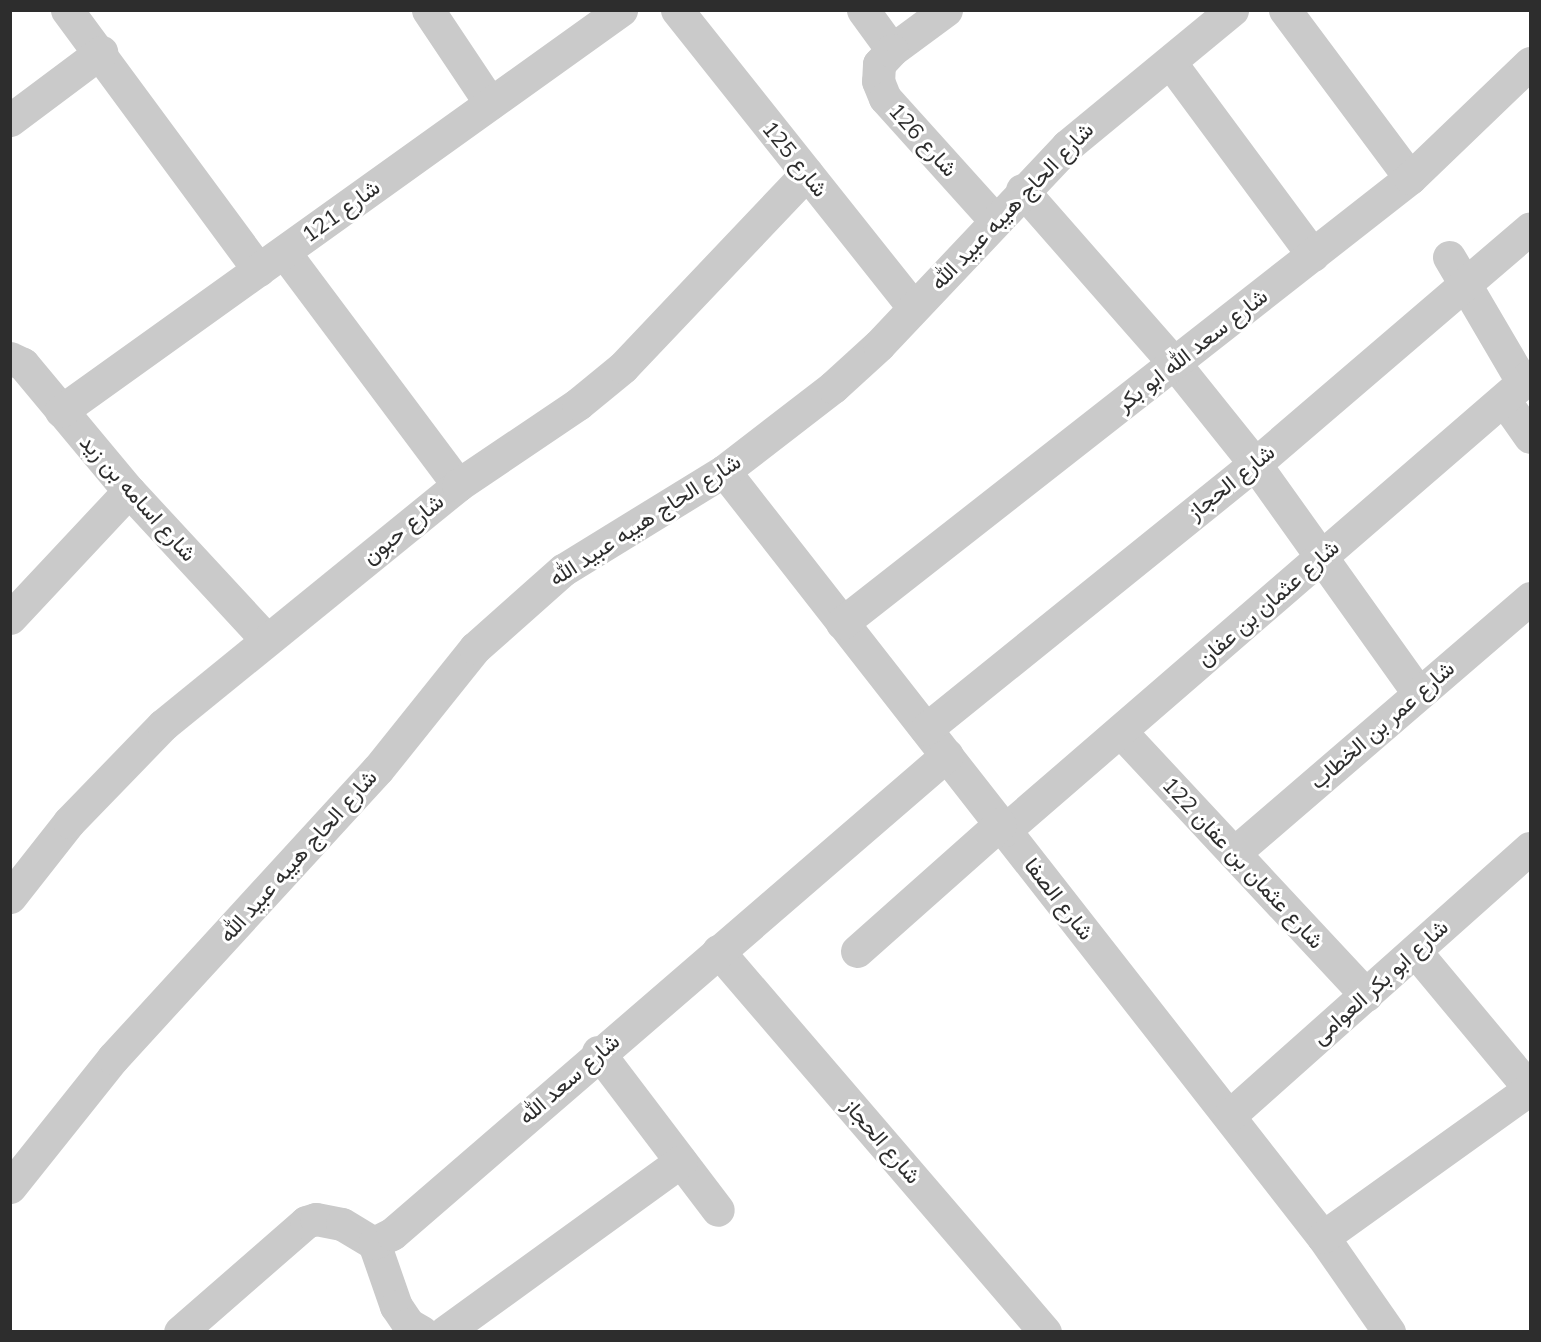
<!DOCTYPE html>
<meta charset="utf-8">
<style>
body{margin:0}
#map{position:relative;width:1541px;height:1342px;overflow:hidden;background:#fff;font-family:Mulish,Vazirmatn,sans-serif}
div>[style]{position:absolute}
.street>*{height:33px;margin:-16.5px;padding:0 16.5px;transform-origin:16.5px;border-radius:16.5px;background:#cacaca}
span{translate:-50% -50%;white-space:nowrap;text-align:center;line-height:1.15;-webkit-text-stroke:6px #fff;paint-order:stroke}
.street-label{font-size:22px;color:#2d2d2d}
.frame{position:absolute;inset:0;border:12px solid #2d2d2d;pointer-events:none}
</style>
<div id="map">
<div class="street">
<i style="left:67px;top:10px;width:323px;rotate:53.6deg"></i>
<i style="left:428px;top:10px;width:112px;rotate:56.3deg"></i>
<i style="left:677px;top:10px;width:379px;rotate:51.5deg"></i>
<i style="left:863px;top:10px;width:49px;rotate:54.1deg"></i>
<i style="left:946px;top:10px;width:67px;rotate:143.5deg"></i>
<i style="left:892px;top:50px;width:19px;rotate:133deg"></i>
<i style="left:879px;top:64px;width:17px;rotate:93deg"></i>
<i style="left:878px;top:81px;width:18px;rotate:68deg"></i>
<i style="left:885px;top:98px;width:163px;rotate:48deg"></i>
<i style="left:1285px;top:10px;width:209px;rotate:53.3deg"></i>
<i style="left:1170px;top:62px;width:240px;rotate:53.5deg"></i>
<i style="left:10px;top:120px;width:114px;rotate:-36.8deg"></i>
<i style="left:1022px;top:190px;width:232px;rotate:48.7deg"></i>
<i style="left:1175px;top:364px;width:128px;rotate:51.3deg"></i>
<i style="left:1255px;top:464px;width:282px;rotate:54.5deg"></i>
<i style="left:284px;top:252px;width:291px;rotate:53.2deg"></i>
<i style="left:1449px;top:257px;width:146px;rotate:59.6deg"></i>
<i style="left:10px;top:358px;width:14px;rotate:25deg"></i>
<i style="left:23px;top:364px;width:165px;rotate:50.2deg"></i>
<i style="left:129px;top:491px;width:202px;rotate:47.2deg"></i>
<i style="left:1504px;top:400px;width:45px;rotate:54.9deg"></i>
<i style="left:61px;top:411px;width:689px;rotate:-35.61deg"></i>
<i style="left:724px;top:471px;width:972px;rotate:51.98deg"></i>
<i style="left:1323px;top:1237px;width:116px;rotate:55.2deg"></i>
<i style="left:10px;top:618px;width:174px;rotate:-46.9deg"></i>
<i style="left:842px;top:623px;width:722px;rotate:-38.08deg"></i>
<i style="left:1410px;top:178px;width:166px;rotate:-43.8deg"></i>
<i style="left:926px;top:729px;width:422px;rotate:-38.9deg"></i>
<i style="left:1255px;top:464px;width:362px;rotate:-40.6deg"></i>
<i style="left:1120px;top:731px;width:361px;rotate:47deg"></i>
<i style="left:1005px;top:830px;width:694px;rotate:-40.85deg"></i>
<i style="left:1234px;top:853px;width:391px;rotate:-40.7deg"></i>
<i style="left:10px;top:897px;width:95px;rotate:-51.8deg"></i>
<i style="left:69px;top:822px;width:135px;rotate:-45.9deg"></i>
<i style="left:163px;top:725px;width:380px;rotate:-39.1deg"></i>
<i style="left:458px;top:485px;width:145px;rotate:-34deg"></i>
<i style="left:578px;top:404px;width:58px;rotate:-39.4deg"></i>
<i style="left:623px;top:367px;width:267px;rotate:-46.5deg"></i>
<i style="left:718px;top:951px;width:502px;rotate:49.36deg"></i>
<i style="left:857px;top:951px;width:191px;rotate:-41.6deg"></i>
<i style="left:1415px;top:951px;width:180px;rotate:50.2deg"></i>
<i style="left:598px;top:1052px;width:198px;rotate:52.8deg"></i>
<i style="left:1229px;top:1116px;width:403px;rotate:-41.7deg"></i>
<i style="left:10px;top:1187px;width:165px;rotate:-51.4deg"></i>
<i style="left:113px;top:1058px;width:392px;rotate:-47.5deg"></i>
<i style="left:378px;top:769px;width:155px;rotate:-51.3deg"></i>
<i style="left:475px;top:648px;width:118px;rotate:-41.6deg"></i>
<i style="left:563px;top:570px;width:189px;rotate:-31.6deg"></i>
<i style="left:724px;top:471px;width:138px;rotate:-37.6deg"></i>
<i style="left:833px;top:387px;width:62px;rotate:-42.4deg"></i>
<i style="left:879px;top:345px;width:274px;rotate:-46.6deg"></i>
<i style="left:1067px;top:146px;width:214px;rotate:-39.5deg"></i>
<i style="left:1323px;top:1237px;width:254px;rotate:-35.6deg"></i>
<i style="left:374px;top:1243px;width:67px;rotate:70.8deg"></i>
<i style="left:396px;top:1306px;width:22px;rotate:56deg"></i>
<i style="left:408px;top:1324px;width:16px;rotate:30deg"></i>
<i style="left:180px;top:1332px;width:167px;rotate:-41.1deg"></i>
<i style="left:306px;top:1222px;width:10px;rotate:-17deg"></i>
<i style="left:316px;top:1219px;width:26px;rotate:11deg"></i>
<i style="left:342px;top:1224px;width:37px;rotate:31deg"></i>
<i style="left:374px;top:1243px;width:20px;rotate:-27deg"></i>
<i style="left:392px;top:1234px;width:733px;rotate:-40.8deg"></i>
<i style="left:445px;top:1332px;width:291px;rotate:-35.9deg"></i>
</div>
<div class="street-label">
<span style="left:923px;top:140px;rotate:48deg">شارع 126</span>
<span style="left:795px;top:159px;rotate:51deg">شارع 125</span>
<span style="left:1012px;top:206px;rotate:-46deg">شارع الحاج هيبه عبيد الله</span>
<span style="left:341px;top:211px;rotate:-36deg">شارع 121</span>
<span style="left:1192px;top:350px;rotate:-38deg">شارع سعد الله ابو بكر</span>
<span style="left:1231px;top:482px;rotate:-39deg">شارع الحجاز</span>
<span style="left:138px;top:498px;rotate:48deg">شارع اسامه بن زيد</span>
<span style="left:645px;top:520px;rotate:-33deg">شارع الحاج هيبه عبيد الله</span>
<span style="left:403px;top:529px;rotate:-39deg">شارع حبون</span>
<span style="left:1268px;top:603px;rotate:-41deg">شارع عثمان بن عفان</span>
<span style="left:1382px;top:725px;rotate:-41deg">شارع عمر بن الخطاب</span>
<span style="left:298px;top:856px;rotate:-48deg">شارع الحاج هيبه عبيد الله</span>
<span style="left:1243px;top:863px;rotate:47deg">شارع عثمان بن عفان 122</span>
<span style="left:1059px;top:899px;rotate:52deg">شارع الصفا</span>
<span style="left:1380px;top:982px;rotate:-42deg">شارع ابو بكر العوامى</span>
<span style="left:569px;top:1079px;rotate:-41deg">شارع سعد الله</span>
<span style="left:882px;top:1141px;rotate:49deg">شارع الحجاز</span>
</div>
<div class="frame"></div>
</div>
